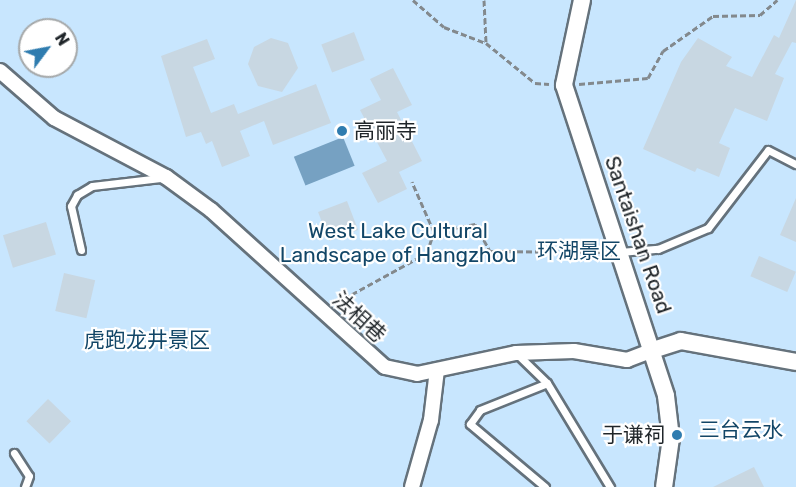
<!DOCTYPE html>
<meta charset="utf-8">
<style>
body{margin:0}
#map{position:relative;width:796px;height:487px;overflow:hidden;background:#f2f8fd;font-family:Rubik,"Noto Sans SC",sans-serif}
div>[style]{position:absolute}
.green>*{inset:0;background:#c8e6fe}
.water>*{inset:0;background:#76a1c2;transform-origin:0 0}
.building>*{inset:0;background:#c8d7e2;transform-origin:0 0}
.path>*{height:3px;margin-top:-1.5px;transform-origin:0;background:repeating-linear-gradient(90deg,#83898d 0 6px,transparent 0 9px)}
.roads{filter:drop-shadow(2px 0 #65727c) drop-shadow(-2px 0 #65727c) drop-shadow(0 2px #65727c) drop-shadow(0 -2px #65727c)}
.service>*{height:7px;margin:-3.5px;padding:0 3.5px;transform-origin:3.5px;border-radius:3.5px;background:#fff}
.minor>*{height:14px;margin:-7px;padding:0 7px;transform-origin:7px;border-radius:7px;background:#fff}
.tertiary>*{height:16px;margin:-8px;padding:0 8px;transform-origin:8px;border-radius:8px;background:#fff}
.dots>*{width:16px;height:16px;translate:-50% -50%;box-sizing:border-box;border:3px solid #fff;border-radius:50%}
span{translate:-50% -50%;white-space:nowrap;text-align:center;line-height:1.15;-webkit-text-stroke:4.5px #fff;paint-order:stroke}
.poi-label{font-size:21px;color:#1f2529}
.left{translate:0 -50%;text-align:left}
.right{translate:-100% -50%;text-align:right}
.park-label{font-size:21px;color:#124667}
.street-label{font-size:21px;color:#1f2529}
.north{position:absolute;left:18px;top:18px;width:60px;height:60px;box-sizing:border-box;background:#fff;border:2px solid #a5a8a9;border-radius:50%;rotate:58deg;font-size:16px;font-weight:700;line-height:24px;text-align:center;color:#1f2529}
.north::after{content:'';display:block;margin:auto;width:21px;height:27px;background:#2f7caf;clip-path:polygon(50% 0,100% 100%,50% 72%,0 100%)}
</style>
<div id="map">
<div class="green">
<i style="clip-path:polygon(evenodd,0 0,796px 0,796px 487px,0 487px,0 0,30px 30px,66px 30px,66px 66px,30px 66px,30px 30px)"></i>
</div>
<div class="water">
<i style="left:343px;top:137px;width:31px;height:53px;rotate:68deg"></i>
</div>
<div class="building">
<i style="clip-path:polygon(796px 0,796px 43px,792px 42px,775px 74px,784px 78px,767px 121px,735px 108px,719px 143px,730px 148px,719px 177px,697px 168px,695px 172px,643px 149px,681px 62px,698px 38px,732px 57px,726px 66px,752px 77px,774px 35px,779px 38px)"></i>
<i style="left:354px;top:32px;width:30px;height:35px;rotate:69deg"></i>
<i style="clip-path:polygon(271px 38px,288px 43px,298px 68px,282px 92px,258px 86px,248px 64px,254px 47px)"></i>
<i style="clip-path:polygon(207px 39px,215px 59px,193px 67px,211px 113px,234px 104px,238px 114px,316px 84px,331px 123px,273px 145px,264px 121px,240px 131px,250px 156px,222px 167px,212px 141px,206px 144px,201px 132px,186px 137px,161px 56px)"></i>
<i style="clip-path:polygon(393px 68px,412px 105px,397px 112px,422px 161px,399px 172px,407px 189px,378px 203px,362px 173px,387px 161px,360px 110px,381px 100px,370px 79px)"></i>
<i style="clip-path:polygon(796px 198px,796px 242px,780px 235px)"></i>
<i style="left:347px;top:201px;width:31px;height:31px;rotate:69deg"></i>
<i style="left:46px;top:222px;width:34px;height:45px;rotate:73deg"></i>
<i style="left:759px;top:256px;width:40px;height:22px;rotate:23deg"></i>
<i style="left:64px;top:273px;width:32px;height:39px;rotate:13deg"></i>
<i style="left:48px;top:399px;width:32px;height:31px;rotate:44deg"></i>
<i style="clip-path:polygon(754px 467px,764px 487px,713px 487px)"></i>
</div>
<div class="path">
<i style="left:413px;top:0;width:41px;rotate:41.1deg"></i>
<i style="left:444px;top:27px;width:45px;rotate:20.9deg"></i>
<i style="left:486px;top:43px;width:63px;rotate:39.2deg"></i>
<i style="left:535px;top:83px;width:14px;rotate:4deg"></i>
<i style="left:484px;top:0;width:43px;rotate:87.3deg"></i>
<i style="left:579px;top:84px;width:69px;rotate:-5deg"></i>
<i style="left:648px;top:78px;width:31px;rotate:-61deg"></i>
<i style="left:663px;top:51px;width:61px;rotate:-35deg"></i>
<i style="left:713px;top:16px;width:47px;rotate:-1.2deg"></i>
<i style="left:760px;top:15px;width:23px;rotate:-41deg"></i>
<i style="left:434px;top:232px;width:42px;rotate:-11deg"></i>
<i style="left:475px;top:224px;width:31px;rotate:61deg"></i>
<i style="left:490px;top:251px;width:112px;rotate:0.5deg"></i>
<i style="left:336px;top:303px;width:104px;rotate:-28.8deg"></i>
<i style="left:427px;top:253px;width:22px;rotate:-72deg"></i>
<i style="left:434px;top:232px;width:55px;rotate:-113.7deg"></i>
</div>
<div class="roads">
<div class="service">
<i style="left:81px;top:250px;width:45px;rotate:-102.8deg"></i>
<i style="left:71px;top:206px;width:13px;rotate:-61deg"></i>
<i style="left:77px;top:195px;width:17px;rotate:-31deg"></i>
<i style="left:92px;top:186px;width:69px;rotate:-6.6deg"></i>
<i style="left:620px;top:252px;width:38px;rotate:-5deg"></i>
<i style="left:658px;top:249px;width:54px;rotate:-22.8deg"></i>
<i style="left:708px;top:228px;width:98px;rotate:-52.4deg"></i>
<i style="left:768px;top:150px;width:31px;rotate:27deg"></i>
<i style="left:516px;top:353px;width:43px;rotate:44.1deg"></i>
<i style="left:547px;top:383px;width:122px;rotate:58.8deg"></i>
<i style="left:14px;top:453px;width:27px;rotate:57deg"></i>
<i style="left:29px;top:476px;width:12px;rotate:110deg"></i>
<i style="left:545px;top:487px;width:98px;rotate:-140deg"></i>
<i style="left:470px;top:424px;width:17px;rotate:-54deg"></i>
<i style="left:480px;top:410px;width:72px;rotate:-21.9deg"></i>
</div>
<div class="minor">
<i style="left:0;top:71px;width:72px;rotate:41deg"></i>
<i style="left:54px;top:118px;width:127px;rotate:27.8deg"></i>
<i style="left:166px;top:177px;width:56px;rotate:36.3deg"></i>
<i style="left:211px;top:210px;width:234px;rotate:42.1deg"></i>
<i style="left:385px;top:367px;width:33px;rotate:12deg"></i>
<i style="left:417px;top:374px;width:101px;rotate:-12deg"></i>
<i style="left:516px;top:353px;width:58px;rotate:-2deg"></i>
<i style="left:574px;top:351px;width:54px;rotate:9.6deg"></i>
<i style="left:627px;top:360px;width:28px;rotate:-21deg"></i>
<i style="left:412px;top:487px;width:70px;rotate:-74.2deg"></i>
<i style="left:431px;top:420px;width:50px;rotate:-83.2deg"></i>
</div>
<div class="tertiary">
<i style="left:582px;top:0;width:87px;rotate:102deg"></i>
<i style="left:564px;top:85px;width:327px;rotate:71.8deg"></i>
<i style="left:666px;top:396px;width:42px;rotate:83.2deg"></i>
<i style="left:671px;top:438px;width:49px;rotate:98.1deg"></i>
<i style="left:653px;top:350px;width:29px;rotate:-18deg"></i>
<i style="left:681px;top:341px;width:117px;rotate:10.3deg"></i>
</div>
</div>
<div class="dots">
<i style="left:342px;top:131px;background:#2f7caf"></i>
<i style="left:677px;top:435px;background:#2f7caf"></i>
</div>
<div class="poi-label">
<span class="left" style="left:354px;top:131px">高丽寺</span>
<span class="right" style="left:665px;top:435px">于谦祠</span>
</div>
<div class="park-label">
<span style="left:398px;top:243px">West Lake Cultural<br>Landscape of Hangzhou</span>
<span style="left:579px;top:251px">环湖景区</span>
<span style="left:147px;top:340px">虎跑龙井景区</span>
<span style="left:741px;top:430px">三台云水</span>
</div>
<div class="street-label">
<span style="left:638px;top:235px;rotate:71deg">Santaishan Road</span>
<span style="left:359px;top:317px;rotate:42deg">法相巷</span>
</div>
<div class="north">N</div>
</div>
